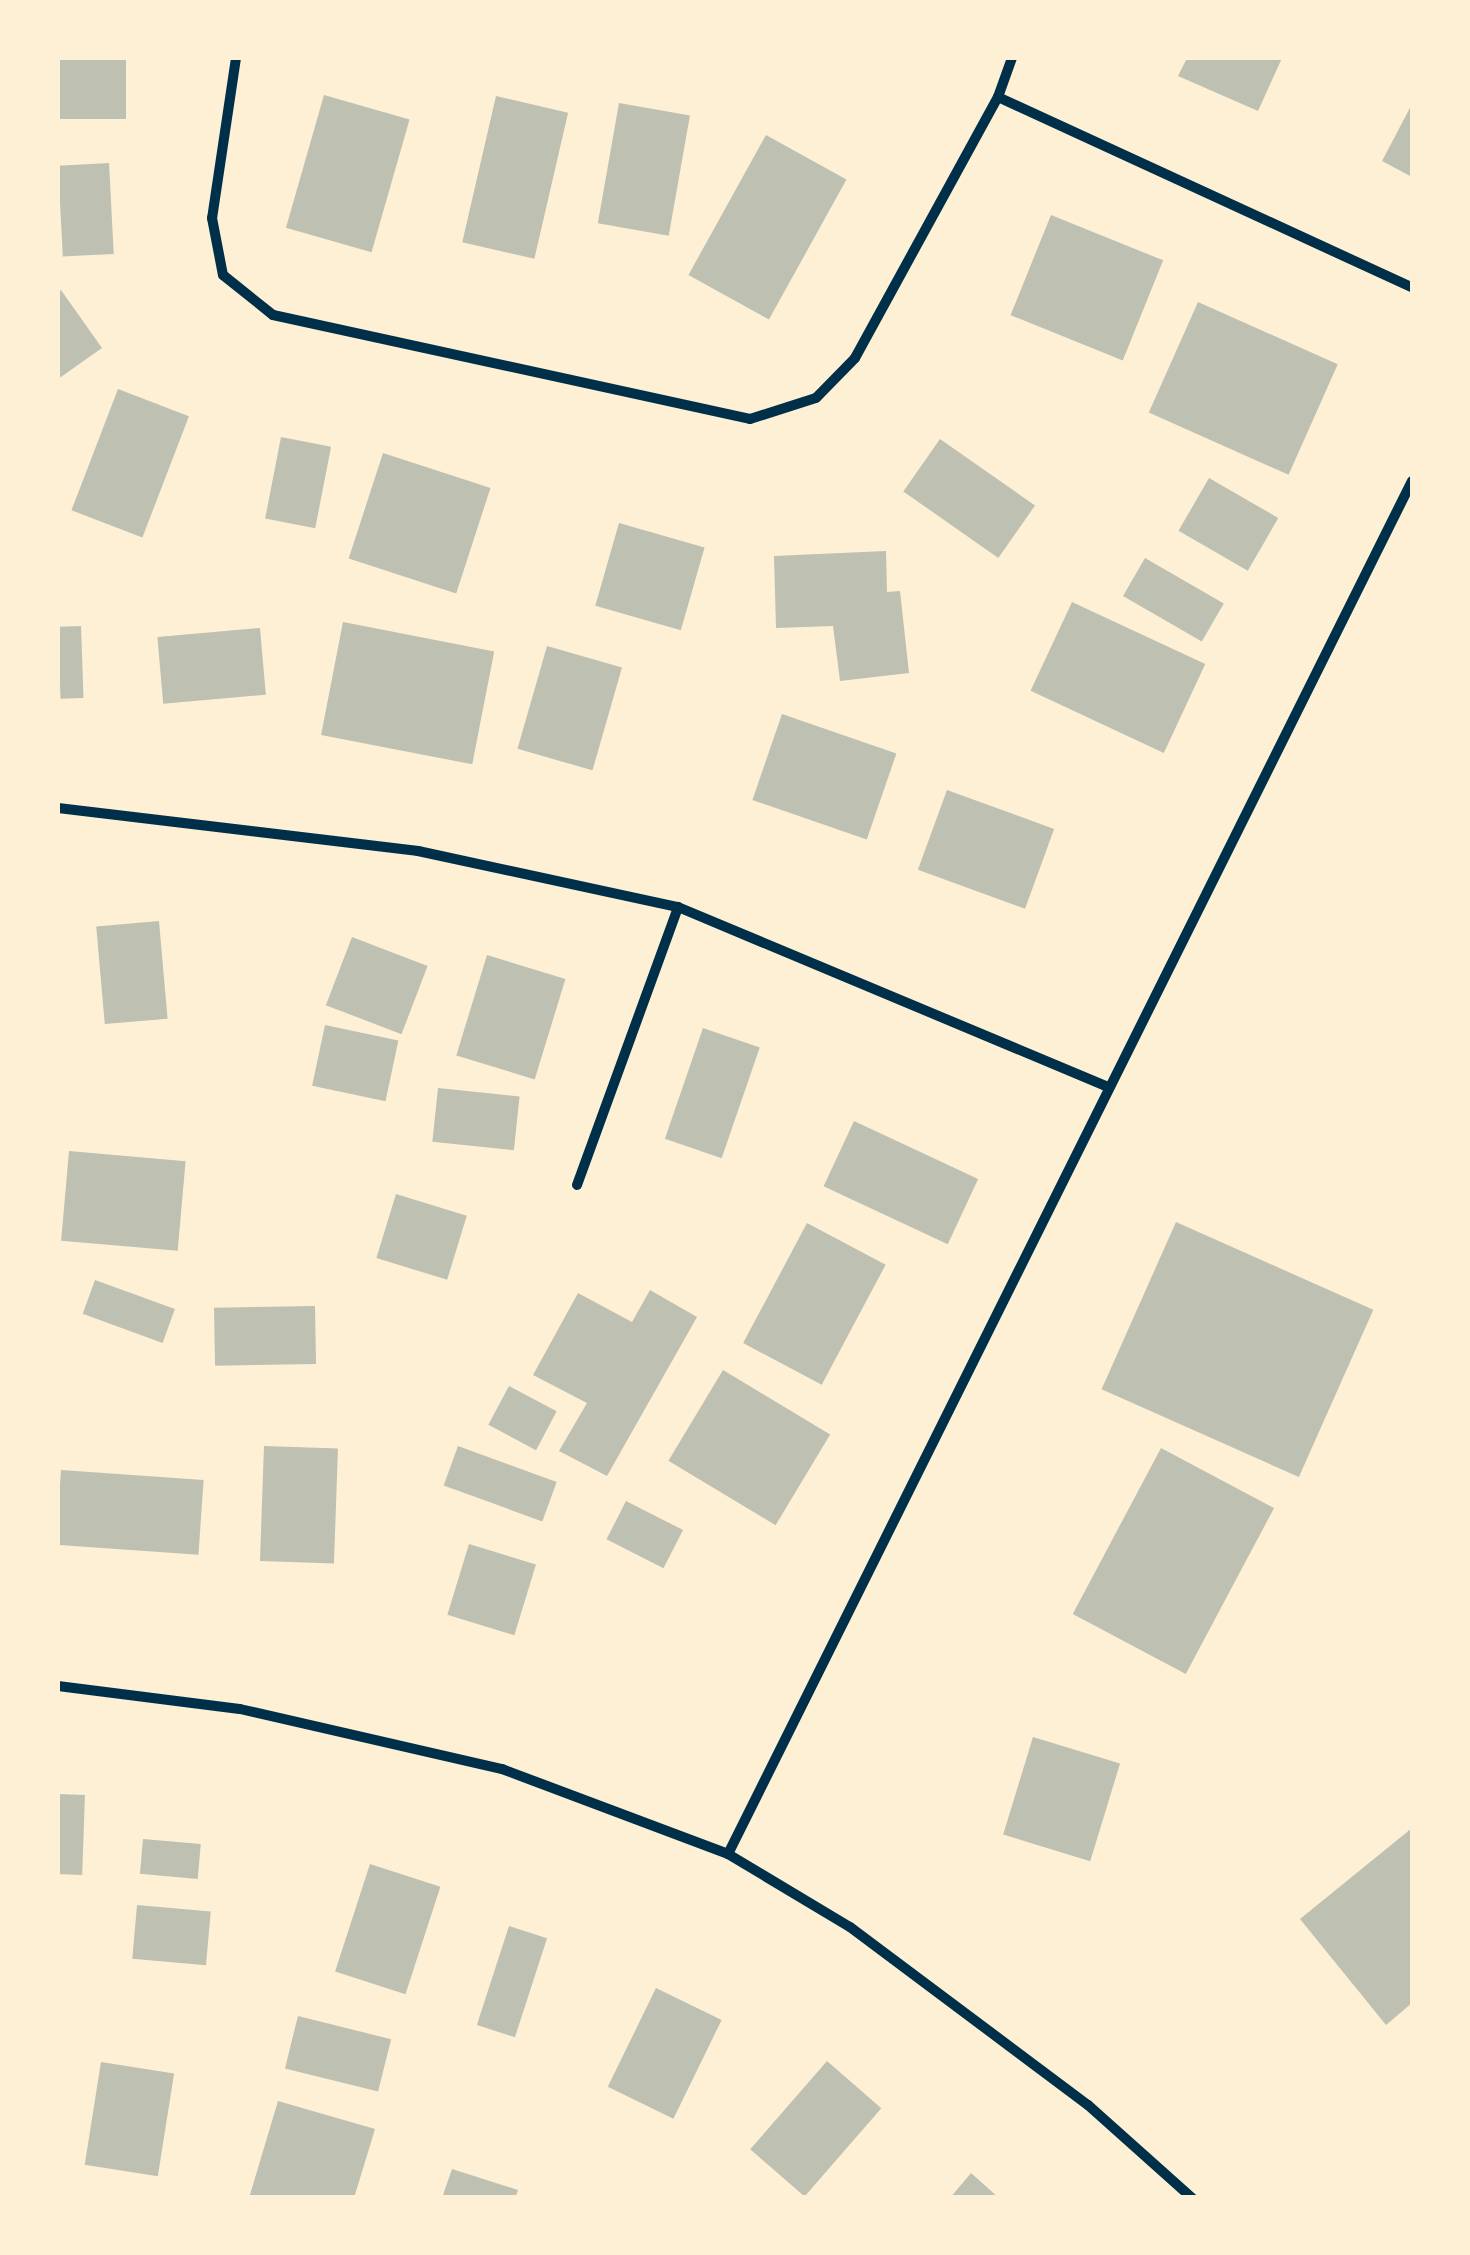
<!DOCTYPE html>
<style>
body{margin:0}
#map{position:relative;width:1470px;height:2255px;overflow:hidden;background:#fdf0d5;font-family:Manrope,sans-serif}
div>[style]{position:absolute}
.building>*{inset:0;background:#bec0b2;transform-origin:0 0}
.minor>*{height:10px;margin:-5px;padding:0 5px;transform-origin:5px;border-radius:5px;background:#003049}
span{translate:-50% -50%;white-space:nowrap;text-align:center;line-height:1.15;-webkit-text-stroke:9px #fdf0d5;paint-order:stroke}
.frame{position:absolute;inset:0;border:60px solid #fdf0d5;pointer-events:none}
</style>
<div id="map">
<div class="building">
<i style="left:58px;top:58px;width:68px;height:61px"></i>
<i style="clip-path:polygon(1187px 58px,1282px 58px,1258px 111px,1178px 76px)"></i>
<i style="left:324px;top:95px;width:89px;height:138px;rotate:16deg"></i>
<i style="left:496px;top:96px;width:74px;height:150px;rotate:13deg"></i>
<i style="left:619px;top:103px;width:72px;height:122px;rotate:10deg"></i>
<i style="clip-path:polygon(1412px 104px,1412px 177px,1382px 161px)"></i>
<i style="left:766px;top:135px;width:92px;height:160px;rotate:29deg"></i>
<i style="left:109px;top:163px;width:91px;height:51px;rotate:87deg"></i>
<i style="left:1051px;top:215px;width:121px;height:108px;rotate:22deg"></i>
<i style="clip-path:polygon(61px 290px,102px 348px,58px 379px,58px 293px)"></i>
<i style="left:1198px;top:302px;width:153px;height:121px;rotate:24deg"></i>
<i style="left:118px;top:389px;width:76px;height:130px;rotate:21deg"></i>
<i style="left:281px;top:437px;width:51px;height:83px;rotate:11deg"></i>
<i style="left:940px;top:439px;width:116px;height:64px;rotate:35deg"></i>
<i style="left:383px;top:453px;width:113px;height:111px;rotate:18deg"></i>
<i style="left:1209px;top:478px;width:80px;height:61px;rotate:30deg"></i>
<i style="left:619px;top:523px;width:89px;height:86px;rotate:16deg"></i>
<i style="clip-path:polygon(886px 551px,887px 592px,900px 591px,909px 673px,840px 681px,833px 626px,776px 628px,774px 556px)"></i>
<i style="left:1145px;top:558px;width:91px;height:44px;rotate:30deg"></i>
<i style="left:1072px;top:602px;width:147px;height:98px;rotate:25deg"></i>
<i style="left:343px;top:622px;width:154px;height:115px;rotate:11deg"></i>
<i style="left:81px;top:626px;width:72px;height:23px;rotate:88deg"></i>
<i style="left:260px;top:628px;width:67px;height:103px;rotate:85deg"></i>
<i style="left:547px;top:646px;width:78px;height:107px;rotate:16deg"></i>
<i style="left:782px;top:714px;width:121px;height:91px;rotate:19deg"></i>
<i style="left:947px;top:790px;width:114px;height:85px;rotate:20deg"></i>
<i style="left:159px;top:921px;width:98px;height:63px;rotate:85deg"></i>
<i style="left:352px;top:937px;width:81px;height:73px;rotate:21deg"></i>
<i style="left:487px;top:955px;width:82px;height:105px;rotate:17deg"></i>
<i style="left:325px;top:1025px;width:75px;height:62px;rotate:12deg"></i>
<i style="left:703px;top:1028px;width:60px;height:117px;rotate:19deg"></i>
<i style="left:438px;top:1088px;width:82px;height:54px;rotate:6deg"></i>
<i style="left:854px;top:1121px;width:137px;height:72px;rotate:25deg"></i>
<i style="left:69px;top:1151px;width:117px;height:90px;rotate:5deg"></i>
<i style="left:396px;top:1194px;width:74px;height:67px;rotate:17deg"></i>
<i style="left:1176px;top:1222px;width:216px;height:183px;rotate:24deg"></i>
<i style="left:807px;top:1223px;width:89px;height:136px;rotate:28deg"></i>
<i style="left:95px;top:1280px;width:85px;height:36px;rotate:20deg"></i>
<i style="clip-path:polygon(650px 1290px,697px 1317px,607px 1476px,559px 1451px,587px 1403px,533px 1375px,578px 1293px,632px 1322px)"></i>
<i style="left:315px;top:1306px;width:58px;height:101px;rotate:89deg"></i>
<i style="left:723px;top:1370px;width:125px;height:106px;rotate:31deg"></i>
<i style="left:509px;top:1386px;width:54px;height:44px;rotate:28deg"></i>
<i style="left:264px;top:1446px;width:74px;height:115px;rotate:2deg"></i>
<i style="left:458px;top:1446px;width:105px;height:42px;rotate:20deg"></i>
<i style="left:1161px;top:1448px;width:128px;height:188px;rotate:28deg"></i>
<i style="left:61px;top:1470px;width:143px;height:75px;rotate:4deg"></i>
<i style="left:626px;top:1501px;width:64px;height:43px;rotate:27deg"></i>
<i style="left:469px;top:1544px;width:70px;height:74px;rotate:17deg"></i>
<i style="left:1033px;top:1737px;width:91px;height:102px;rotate:17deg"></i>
<i style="left:58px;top:1794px;width:27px;height:80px;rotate:2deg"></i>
<i style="clip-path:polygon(1412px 1828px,1412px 2003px,1386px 2025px,1300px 1919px)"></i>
<i style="left:143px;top:1839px;width:58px;height:35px;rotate:5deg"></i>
<i style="left:370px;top:1864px;width:74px;height:113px;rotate:18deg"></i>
<i style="left:137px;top:1905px;width:74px;height:54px;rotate:5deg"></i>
<i style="left:509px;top:1926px;width:40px;height:104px;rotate:18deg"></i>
<i style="left:656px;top:1988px;width:73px;height:110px;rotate:26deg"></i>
<i style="left:298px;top:2016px;width:96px;height:54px;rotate:14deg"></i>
<i style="left:827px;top:2061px;width:72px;height:117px;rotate:41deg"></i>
<i style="left:101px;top:2062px;width:74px;height:104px;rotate:9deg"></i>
<i style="clip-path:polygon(278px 2101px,375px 2129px,354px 2198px,249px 2198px)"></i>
<i style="clip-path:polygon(452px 2169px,518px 2190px,515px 2198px,442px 2198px)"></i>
<i style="clip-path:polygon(971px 2173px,999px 2198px,950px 2198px)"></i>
</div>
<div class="minor">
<i style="left:236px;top:58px;width:162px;rotate:98.5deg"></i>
<i style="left:212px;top:218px;width:58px;rotate:79.1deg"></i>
<i style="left:223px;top:275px;width:64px;rotate:38.7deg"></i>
<i style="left:273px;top:315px;width:488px;rotate:12.3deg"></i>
<i style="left:750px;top:419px;width:69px;rotate:-17.7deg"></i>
<i style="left:816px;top:398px;width:56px;rotate:-45.7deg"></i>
<i style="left:855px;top:358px;width:298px;rotate:-61.3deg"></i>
<i style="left:998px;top:97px;width:41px;rotate:-70.3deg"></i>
<i style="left:998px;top:97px;width:456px;rotate:24.7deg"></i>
<i style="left:58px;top:808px;width:363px;rotate:6.8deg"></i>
<i style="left:418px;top:851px;width:266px;rotate:12.2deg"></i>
<i style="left:678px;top:907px;width:464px;rotate:22.7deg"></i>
<i style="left:577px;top:1185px;width:296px;rotate:-70deg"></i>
<i style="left:58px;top:1686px;width:183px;rotate:7.2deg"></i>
<i style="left:240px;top:1709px;width:269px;rotate:12.9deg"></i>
<i style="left:502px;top:1769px;width:241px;rotate:20.6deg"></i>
<i style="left:728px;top:1854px;width:142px;rotate:30.9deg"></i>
<i style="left:850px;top:1927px;width:297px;rotate:36.8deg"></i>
<i style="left:1088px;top:2105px;width:140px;rotate:41.8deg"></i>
<i style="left:728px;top:1854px;width:1534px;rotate:-63.52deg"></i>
</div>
<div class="frame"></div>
</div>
